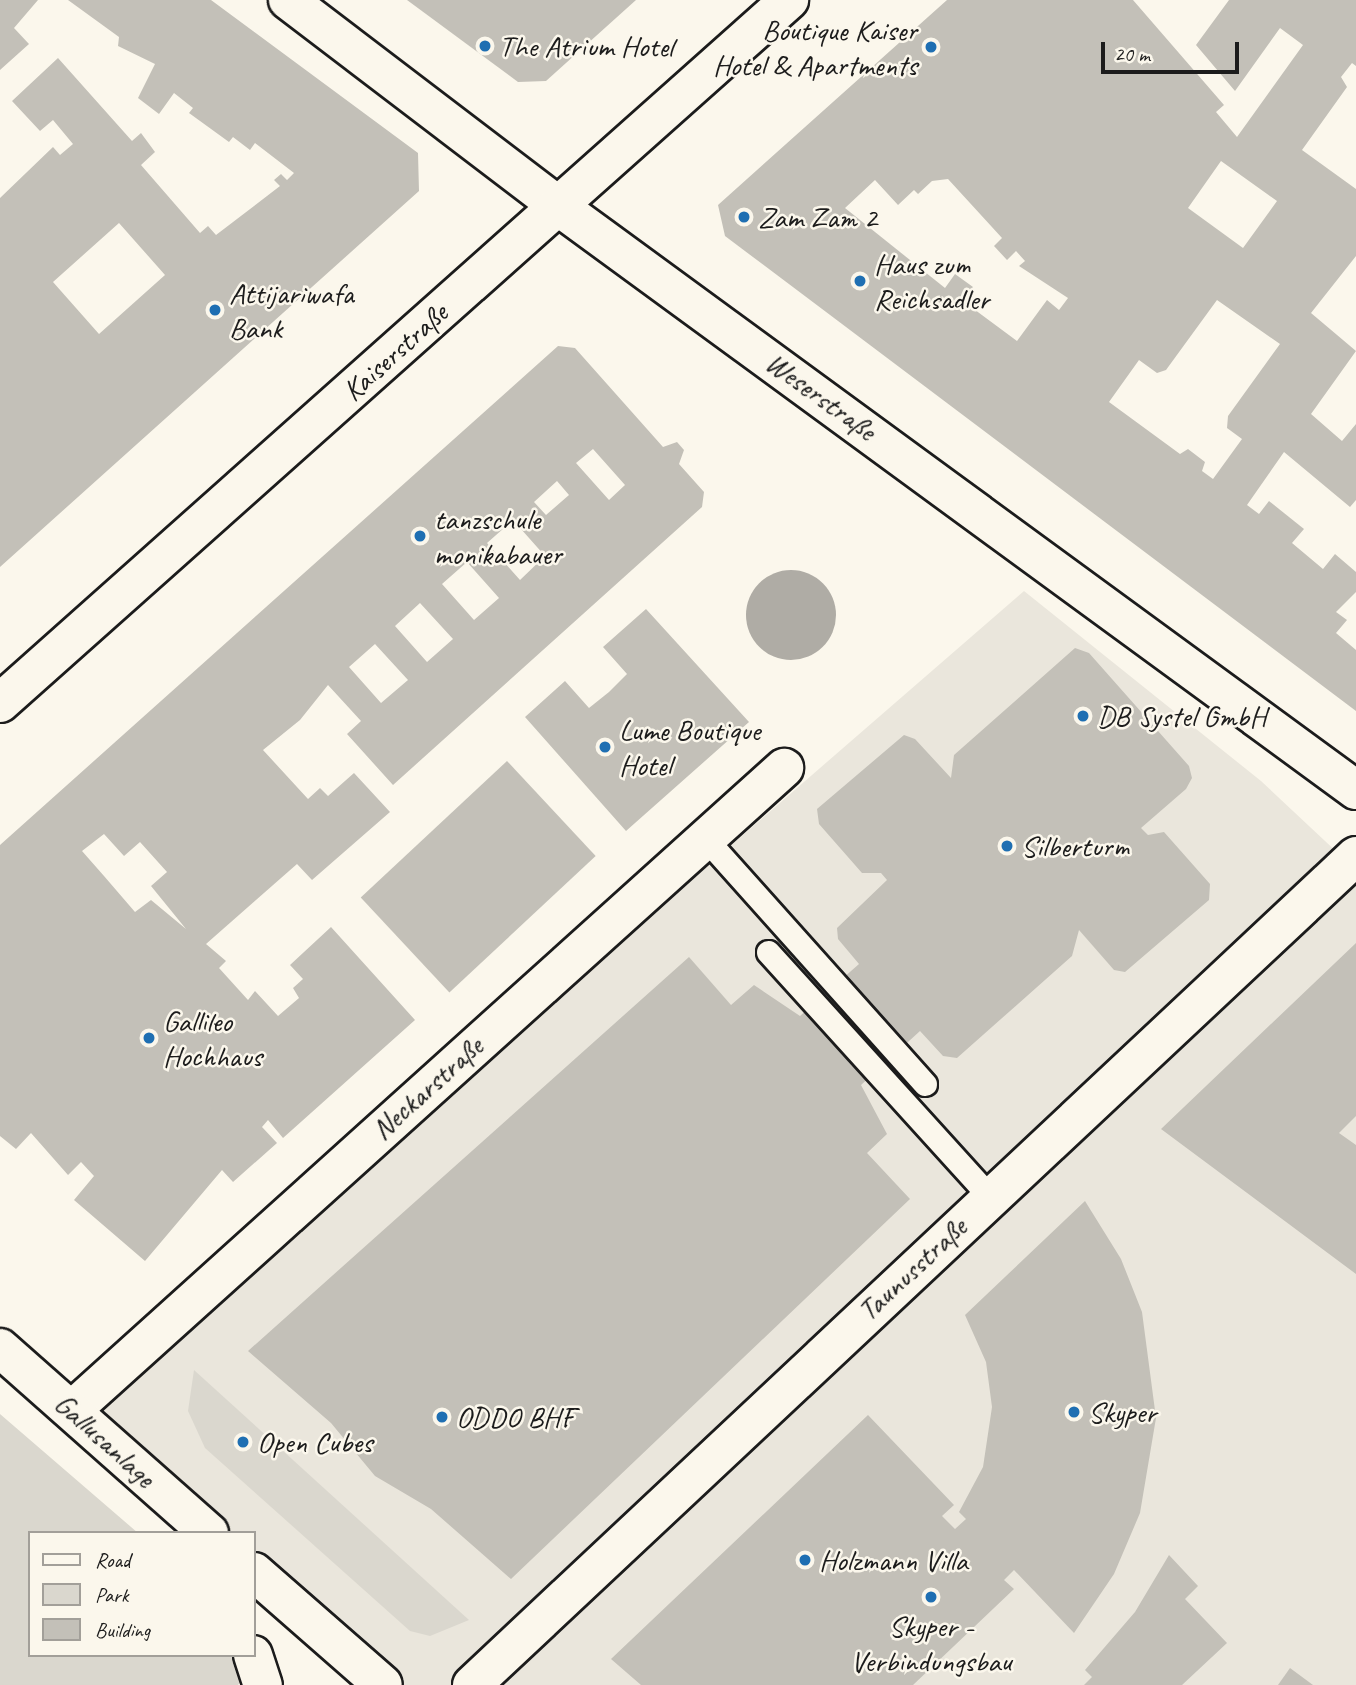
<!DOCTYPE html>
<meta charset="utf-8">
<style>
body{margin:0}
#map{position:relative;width:1356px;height:1685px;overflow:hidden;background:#fbf7ec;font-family:Caveat,sans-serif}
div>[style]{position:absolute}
.built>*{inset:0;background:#eae6dc}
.green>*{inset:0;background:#dad7ce}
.water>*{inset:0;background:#afaca5}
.round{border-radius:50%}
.building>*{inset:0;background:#c3c0b8;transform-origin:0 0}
.roads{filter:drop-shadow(2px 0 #1c1c1c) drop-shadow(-2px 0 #1c1c1c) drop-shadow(0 2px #1c1c1c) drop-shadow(0 -2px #1c1c1c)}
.service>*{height:23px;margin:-11.5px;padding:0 11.5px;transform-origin:11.5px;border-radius:11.5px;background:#fbf7ec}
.minor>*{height:38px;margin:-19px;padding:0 19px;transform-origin:19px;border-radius:19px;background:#fbf7ec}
.secondary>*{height:38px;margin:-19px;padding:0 19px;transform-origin:19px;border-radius:19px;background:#fbf7ec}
.dots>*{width:19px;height:19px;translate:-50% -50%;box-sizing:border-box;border:4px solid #fbf7ec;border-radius:50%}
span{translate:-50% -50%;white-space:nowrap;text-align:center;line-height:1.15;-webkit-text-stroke:5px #fbf7ec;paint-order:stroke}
.poi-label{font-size:30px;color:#1c1c1c}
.right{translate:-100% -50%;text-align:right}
.left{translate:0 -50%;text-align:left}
.street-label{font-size:30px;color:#1c1c1c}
.legend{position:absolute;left:28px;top:1531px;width:228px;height:126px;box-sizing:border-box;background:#fbf7ec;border:2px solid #a29f99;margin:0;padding:9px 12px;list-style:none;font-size:21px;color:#1c1c1c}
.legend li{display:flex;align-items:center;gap:14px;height:35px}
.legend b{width:35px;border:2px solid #a29f99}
.scale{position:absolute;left:1101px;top:42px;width:138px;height:32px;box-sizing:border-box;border:4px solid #1c1c1c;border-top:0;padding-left:9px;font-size:21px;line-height:24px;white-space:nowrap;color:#1c1c1c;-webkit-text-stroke:5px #fbf7ec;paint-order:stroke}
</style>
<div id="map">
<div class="built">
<i style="clip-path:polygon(1024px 591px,1261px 781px,1356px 870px,1356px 1685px,380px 1685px,254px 1571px,254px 1533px,211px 1533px,78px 1412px)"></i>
</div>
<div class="green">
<i style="clip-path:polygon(194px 1370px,469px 1620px,430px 1636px,410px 1631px,205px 1448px,188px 1411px)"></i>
<i style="clip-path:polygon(0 1414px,138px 1533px,30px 1533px,30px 1655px,244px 1655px,249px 1671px,238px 1685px,0 1685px)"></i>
</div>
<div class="water">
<i class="round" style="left:746px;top:570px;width:90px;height:90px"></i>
</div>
<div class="building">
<i style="clip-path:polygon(0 0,38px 0,14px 28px,29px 44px,0 70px)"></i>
<i style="clip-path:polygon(evenodd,68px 0,211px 0,418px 153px,419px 191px,0 567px,0 198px,53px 147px,60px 155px,73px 144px,53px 120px,40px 131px,12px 101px,58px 58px,132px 141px,141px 133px,155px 152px,141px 165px,200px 233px,208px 226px,216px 235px,280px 186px,274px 180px,281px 174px,287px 180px,294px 173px,255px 143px,250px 150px,233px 137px,229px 142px,189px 113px,193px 108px,174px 93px,159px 114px,138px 98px,155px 64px,118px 46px,119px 37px,68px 0,119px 223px,165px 275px,99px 334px,53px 282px,119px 223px)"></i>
<i style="clip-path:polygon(407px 0,636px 0,546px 81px,518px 82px)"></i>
<i style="clip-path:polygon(evenodd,947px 0,1133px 0,1224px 105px,1216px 112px,1237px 137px,1303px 45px,1280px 28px,1235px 91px,1196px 45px,1229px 0,1356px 0,1356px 66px,1352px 63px,1341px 77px,1347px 87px,1302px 150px,1356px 189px,1356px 256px,1311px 313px,1356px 351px,1311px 414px,1342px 441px,1356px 424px,1356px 500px,1350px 507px,1284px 452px,1247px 505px,1259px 514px,1269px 501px,1304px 529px,1292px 543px,1323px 569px,1335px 554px,1356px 572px,1356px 592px,1336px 612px,1347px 620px,1336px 633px,1356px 650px,1356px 711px,725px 236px,718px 205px,947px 0,1221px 161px,1277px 201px,1243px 248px,1188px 208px,1221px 161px,947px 0,948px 179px,1002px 238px,994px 246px,1007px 260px,1016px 251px,1025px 261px,1019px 266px,1068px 298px,1059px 310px,1047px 300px,1017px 341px,963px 301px,973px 287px,955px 274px,945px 288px,845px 208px,875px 180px,898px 205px,914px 190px,918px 194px,932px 181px,948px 179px,947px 0,1217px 300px,1280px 344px,1228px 416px,1227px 428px,1242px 439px,1213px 479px,1202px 471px,1205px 462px,1188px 449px,1180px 454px,1109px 402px,1139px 360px,1157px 373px,1166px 370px,1217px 300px)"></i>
<i style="clip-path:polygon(evenodd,558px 346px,575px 348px,663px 447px,677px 442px,684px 450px,679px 464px,704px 492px,702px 507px,393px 785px,347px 734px,361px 721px,328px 685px,300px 720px,263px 750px,308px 799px,320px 788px,328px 796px,354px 773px,390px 812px,312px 880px,297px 864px,206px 944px,226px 961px,219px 968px,248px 1000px,255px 991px,278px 1016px,299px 998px,293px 988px,303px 979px,290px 965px,331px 927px,415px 1020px,283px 1138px,268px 1120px,262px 1127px,277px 1143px,233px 1182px,222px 1170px,145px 1261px,74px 1200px,94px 1176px,81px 1162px,68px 1175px,31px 1133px,16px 1149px,0 1136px,0 845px,558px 346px,593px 449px,625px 485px,609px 500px,576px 463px,593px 449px,558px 346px,557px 481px,569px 495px,546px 515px,534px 502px,557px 481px,558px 346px,513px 520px,545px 556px,520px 580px,487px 543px,513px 520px,558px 346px,467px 562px,499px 598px,474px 620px,442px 584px,467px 562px,558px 346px,420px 603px,453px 639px,427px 662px,395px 626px,420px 603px,558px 346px,375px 644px,408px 680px,381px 703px,349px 667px,375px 644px,558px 346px,104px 834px,124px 856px,140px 842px,167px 872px,151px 886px,186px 929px,151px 900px,135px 912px,104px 876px,82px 851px,104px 834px)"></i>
<i style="clip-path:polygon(646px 609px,749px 722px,626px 831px,525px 717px,565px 681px,589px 708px,609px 692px,627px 674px,603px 647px)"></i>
<i style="clip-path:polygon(1075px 648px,1089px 653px,1189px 766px,1192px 778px,1186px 789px,1141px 828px,1148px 835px,1164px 832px,1210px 884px,1209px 900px,1125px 972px,1114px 970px,1079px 930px,1072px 956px,957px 1058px,943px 1056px,920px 1031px,861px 1085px,887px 1134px,867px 1153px,910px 1199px,511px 1579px,431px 1509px,375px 1476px,331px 1423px,248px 1351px,689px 957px,731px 1005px,754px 985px,800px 1016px,859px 964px,838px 939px,837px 928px,887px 880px,881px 873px,862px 873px,819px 824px,817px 809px,904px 735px,915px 739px,951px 778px,954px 755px)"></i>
<i style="left:507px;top:761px;width:130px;height:200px;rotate:47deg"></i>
<i style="clip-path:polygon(1356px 943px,1356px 1116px,1339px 1133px,1356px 1145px,1356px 1274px,1161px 1129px)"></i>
<i style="clip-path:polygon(1085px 1201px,1121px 1259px,1142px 1312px,1156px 1418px,1140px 1513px,1114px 1574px,1074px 1633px,1014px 1570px,1004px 1580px,1014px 1589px,913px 1685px,641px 1685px,611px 1659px,868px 1415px,954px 1505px,942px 1516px,955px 1529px,966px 1519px,959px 1512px,983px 1467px,992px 1407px,986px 1362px,965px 1315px)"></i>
<i style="clip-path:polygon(1169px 1555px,1198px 1586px,1185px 1599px,1227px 1643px,1182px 1685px,1084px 1685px,1092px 1677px,1085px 1670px,1135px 1612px)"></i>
<i style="clip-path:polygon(1290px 1668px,1313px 1685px,1278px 1685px)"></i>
</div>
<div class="roads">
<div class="service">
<i style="left:705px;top:838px;width:330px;rotate:48.2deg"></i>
<i style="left:768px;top:952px;width:331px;rotate:47.8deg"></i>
</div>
<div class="minor">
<i style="left:288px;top:0;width:340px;rotate:37.3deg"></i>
<i style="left:558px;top:206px;width:989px;rotate:36.2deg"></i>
<i style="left:0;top:703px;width:1057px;rotate:-41.7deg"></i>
<i style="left:72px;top:1410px;width:959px;rotate:-42.04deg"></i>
</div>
<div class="secondary">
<i style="left:0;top:1348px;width:279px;rotate:41.5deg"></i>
<i style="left:254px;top:1572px;width:171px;rotate:41.2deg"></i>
<i style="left:253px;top:1655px;width:32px;rotate:72deg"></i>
<i style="left:472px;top:1685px;width:1212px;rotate:-43.16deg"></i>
</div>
</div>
<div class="dots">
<i style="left:485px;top:46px;background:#1f6fb2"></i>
<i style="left:931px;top:47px;background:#1f6fb2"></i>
<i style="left:744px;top:217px;background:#1f6fb2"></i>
<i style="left:860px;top:281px;background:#1f6fb2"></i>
<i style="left:215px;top:310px;background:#1f6fb2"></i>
<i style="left:420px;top:536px;background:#1f6fb2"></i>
<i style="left:1083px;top:716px;background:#1f6fb2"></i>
<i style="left:605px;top:747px;background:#1f6fb2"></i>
<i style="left:1007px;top:846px;background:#1f6fb2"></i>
<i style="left:149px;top:1038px;background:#1f6fb2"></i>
<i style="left:1074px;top:1412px;background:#1f6fb2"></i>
<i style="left:442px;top:1417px;background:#1f6fb2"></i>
<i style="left:243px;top:1442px;background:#1f6fb2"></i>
<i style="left:805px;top:1560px;background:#1f6fb2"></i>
<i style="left:931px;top:1597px;background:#1f6fb2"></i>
</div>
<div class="poi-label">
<span class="right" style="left:917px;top:47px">Boutique Kaiser<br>Hotel &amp; Apartments</span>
<span class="left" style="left:499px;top:46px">The Atrium Hotel</span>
<span class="left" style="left:758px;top:217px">Zam Zam 2</span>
<span class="left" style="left:874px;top:281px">Haus zum<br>Reichsadler</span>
<span class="left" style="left:229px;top:310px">Attijariwafa<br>Bank</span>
<span class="left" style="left:434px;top:536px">tanzschule<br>monikabauer</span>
<span class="left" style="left:1097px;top:716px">DB Systel GmbH</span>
<span class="left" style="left:619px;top:747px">Lume Boutique<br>Hotel</span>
<span class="left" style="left:1021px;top:846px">Silberturm</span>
<span class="left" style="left:163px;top:1038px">Gallileo<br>Hochhaus</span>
<span class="left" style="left:1088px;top:1412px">Skyper</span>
<span class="left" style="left:456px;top:1417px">ODDO BHF</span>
<span class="left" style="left:257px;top:1442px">Open Cubes</span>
<span class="left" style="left:819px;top:1560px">Holzmann Villa</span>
<span style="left:931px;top:1643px">Skyper -<br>Verbindungsbau</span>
</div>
<div class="street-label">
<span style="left:395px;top:352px;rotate:-42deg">Kaiserstraße</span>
<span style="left:821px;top:396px;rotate:36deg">Weserstraße</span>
<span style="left:427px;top:1088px;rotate:-42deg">Neckarstraße</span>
<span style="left:912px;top:1269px;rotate:-43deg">Taunusstraße</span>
<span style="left:105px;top:1440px;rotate:42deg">Gallusanlage</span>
</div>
<ul class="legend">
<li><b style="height:9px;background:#fbf7ec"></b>Road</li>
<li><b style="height:19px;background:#dad7ce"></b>Park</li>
<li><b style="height:19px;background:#c3c0b8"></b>Building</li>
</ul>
<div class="scale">20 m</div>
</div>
